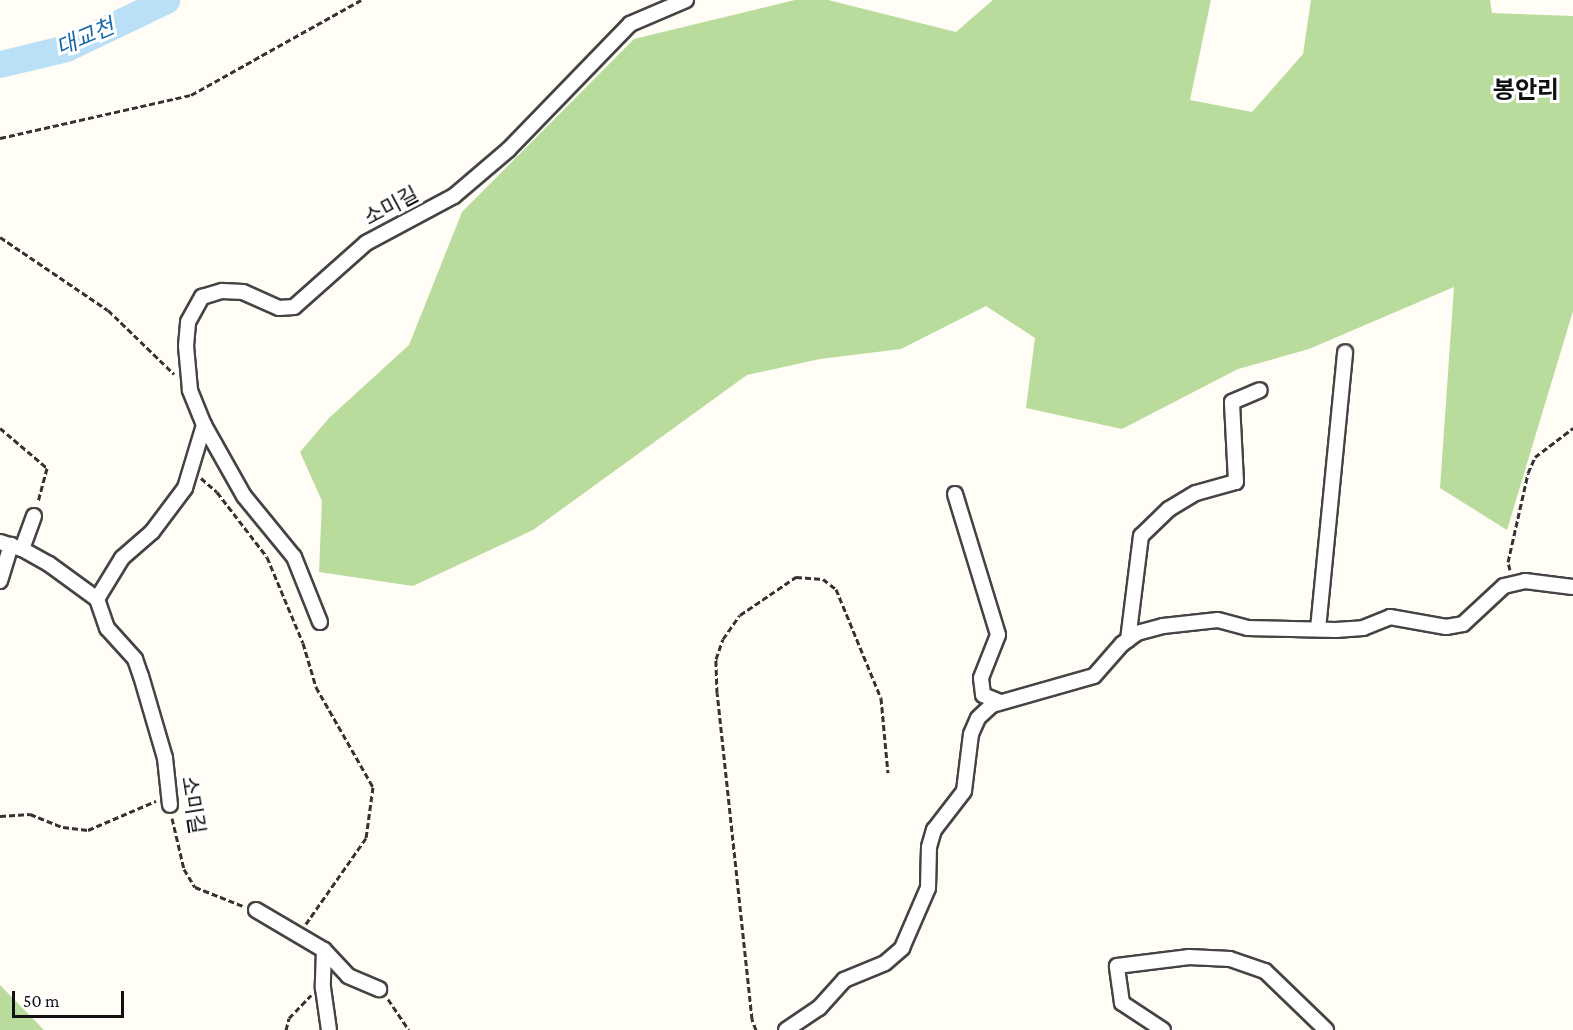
<!DOCTYPE html>
<meta charset="utf-8">
<style>
body{margin:0}
#map{position:relative;width:1573px;height:1030px;overflow:hidden;background:#fffdf5;font-family:"Crimson Pro","Noto Sans KR",serif}
div>[style]{position:absolute}
.forest>*{inset:0;background:#b9dc9c}
.river>*{height:27px;margin:-13.5px;padding:0 13.5px;transform-origin:13.5px;border-radius:13.5px;background:#b9e0f7}
.path>*{height:3px;margin-top:-1.5px;transform-origin:0;background:repeating-linear-gradient(90deg,#333 0 6px,transparent 0 9px)}
.roads{filter:drop-shadow(2px 0 #444) drop-shadow(-2px 0 #444) drop-shadow(0 2px #444) drop-shadow(0 -2px #444)}
.minor>*{height:14px;margin:-7px;padding:0 7px;transform-origin:7px;border-radius:7px;background:#fff}
span{translate:-50% -50%;white-space:nowrap;text-align:center;line-height:1.15;-webkit-text-stroke:6px #fff;paint-order:stroke}
.street-label{font-size:21px;color:#111}
.water-label{font-size:22px;color:#1768a6;font-style:italic}
.quarter-label{font-size:24px;color:#111;font-weight:700}
.scale{position:absolute;left:12px;top:991px;width:112px;height:27px;box-sizing:border-box;border:3px solid #111;border-top:0;padding-left:8px;font-size:18px;line-height:21px;white-space:nowrap;color:#111;-webkit-text-stroke:4px #fff;paint-order:stroke}
</style>
<div id="map">
<div class="forest">
<i style="clip-path:polygon(795px 0,828px 0,956px 32px,993px 0,1211px 0,1190px 100px,1252px 112px,1303px 54px,1311px 0,1490px 0,1492px 13px,1573px 16px,1573px 311px,1507px 530px,1440px 488px,1454px 287px,1309px 349px,1238px 369px,1122px 429px,1026px 408px,1035px 338px,986px 306px,901px 349px,820px 359px,747px 375px,533px 530px,413px 586px,319px 572px,322px 501px,300px 452px,329px 418px,409px 345px,462px 212px,634px 39px)"></i>
<i style="clip-path:polygon(0 985px,44px 1030px,0 1030px)"></i>
</div>
<div class="river">
<i style="left:0;top:64px;width:68px;rotate:-13.6deg"></i>
<i style="left:66px;top:48px;width:111px;rotate:-25.6deg"></i>
</div>
<div class="path">
<i style="left:0;top:138px;width:196px;rotate:-12.7deg"></i>
<i style="left:191px;top:95px;width:195px;rotate:-29.2deg"></i>
<i style="left:0;top:237px;width:130px;rotate:34.1deg"></i>
<i style="left:108px;top:310px;width:92px;rotate:44.1deg"></i>
<i style="left:0;top:428px;width:62px;rotate:40.4deg"></i>
<i style="left:47px;top:468px;width:35px;rotate:105deg"></i>
<i style="left:201px;top:478px;width:21px;rotate:41deg"></i>
<i style="left:217px;top:492px;width:82px;rotate:52.4deg"></i>
<i style="left:267px;top:557px;width:93px;rotate:67.3deg"></i>
<i style="left:303px;top:643px;width:46px;rotate:73.5deg"></i>
<i style="left:316px;top:687px;width:115px;rotate:60.3deg"></i>
<i style="left:373px;top:787px;width:51px;rotate:97.8deg"></i>
<i style="left:366px;top:838px;width:106px;rotate:125deg"></i>
<i style="left:1510px;top:570px;width:8px;rotate:-104deg"></i>
<i style="left:1508px;top:562px;width:91px;rotate:-77.3deg"></i>
<i style="left:1528px;top:473px;width:17px;rotate:-66deg"></i>
<i style="left:1535px;top:457px;width:48px;rotate:-37.3deg"></i>
<i style="left:0;top:816px;width:30px;rotate:-4deg"></i>
<i style="left:30px;top:814px;width:35px;rotate:22deg"></i>
<i style="left:63px;top:827px;width:25px;rotate:7deg"></i>
<i style="left:88px;top:830px;width:74px;rotate:-23.1deg"></i>
<i style="left:172px;top:818px;width:52px;rotate:76.8deg"></i>
<i style="left:184px;top:869px;width:21px;rotate:59deg"></i>
<i style="left:195px;top:887px;width:52px;rotate:21.6deg"></i>
<i style="left:388px;top:999px;width:37px;rotate:56deg"></i>
<i style="left:286px;top:1030px;width:12px;rotate:-76deg"></i>
<i style="left:289px;top:1018px;width:32px;rotate:-46deg"></i>
<i style="left:756px;top:1030px;width:12px;rotate:-110deg"></i>
<i style="left:752px;top:1019px;width:328px;rotate:-96.1deg"></i>
<i style="left:717px;top:693px;width:34px;rotate:-92deg"></i>
<i style="left:716px;top:659px;width:21px;rotate:-71deg"></i>
<i style="left:723px;top:639px;width:29px;rotate:-55deg"></i>
<i style="left:740px;top:615px;width:68px;rotate:-34.2deg"></i>
<i style="left:796px;top:577px;width:27px;rotate:4deg"></i>
<i style="left:823px;top:579px;width:16px;rotate:38deg"></i>
<i style="left:836px;top:589px;width:118px;rotate:67.6deg"></i>
<i style="left:881px;top:698px;width:75px;rotate:84.7deg"></i>
</div>
<div class="roads">
<div class="minor">
<i style="left:204px;top:425px;width:81px;rotate:60.6deg"></i>
<i style="left:244px;top:496px;width:79px;rotate:50.7deg"></i>
<i style="left:294px;top:557px;width:70px;rotate:68.2deg"></i>
<i style="left:955px;top:494px;width:147px;rotate:73deg"></i>
<i style="left:998px;top:635px;width:46px;rotate:111.6deg"></i>
<i style="left:981px;top:678px;width:17px;rotate:83deg"></i>
<i style="left:983px;top:695px;width:18px;rotate:22deg"></i>
<i style="left:0;top:542px;width:23px;rotate:18deg"></i>
<i style="left:22px;top:549px;width:31px;rotate:29deg"></i>
<i style="left:49px;top:564px;width:59px;rotate:36.1deg"></i>
<i style="left:97px;top:599px;width:31px;rotate:71deg"></i>
<i style="left:107px;top:628px;width:42px;rotate:47.9deg"></i>
<i style="left:135px;top:659px;width:18px;rotate:71deg"></i>
<i style="left:141px;top:676px;width:85px;rotate:73.7deg"></i>
<i style="left:165px;top:758px;width:47px;rotate:83.9deg"></i>
<i style="left:22px;top:549px;width:35px;rotate:-70deg"></i>
<i style="left:0;top:581px;width:38px;rotate:-73deg"></i>
<i style="left:97px;top:599px;width:48px;rotate:-58.6deg"></i>
<i style="left:122px;top:558px;width:40px;rotate:-41deg"></i>
<i style="left:152px;top:532px;width:55px;rotate:-53.1deg"></i>
<i style="left:185px;top:488px;width:66px;rotate:-73.2deg"></i>
<i style="left:204px;top:425px;width:38px;rotate:-112deg"></i>
<i style="left:190px;top:390px;width:44px;rotate:-95.2deg"></i>
<i style="left:186px;top:346px;width:24px;rotate:-85deg"></i>
<i style="left:188px;top:322px;width:29px;rotate:-61deg"></i>
<i style="left:202px;top:297px;width:21px;rotate:-17deg"></i>
<i style="left:222px;top:291px;width:21px;rotate:3deg"></i>
<i style="left:243px;top:292px;width:39px;rotate:24deg"></i>
<i style="left:279px;top:308px;width:15px;rotate:-4deg"></i>
<i style="left:294px;top:307px;width:96px;rotate:-41.6deg"></i>
<i style="left:366px;top:243px;width:100px;rotate:-28.1deg"></i>
<i style="left:454px;top:196px;width:71px;rotate:-40.4deg"></i>
<i style="left:508px;top:150px;width:175px;rotate:-45.9deg"></i>
<i style="left:630px;top:24px;width:61px;rotate:-23.2deg"></i>
<i style="left:1318px;top:629px;width:278px;rotate:-84.4deg"></i>
<i style="left:1128px;top:640px;width:105px;rotate:-82.9deg"></i>
<i style="left:1141px;top:536px;width:39px;rotate:-44deg"></i>
<i style="left:1169px;top:509px;width:31px;rotate:-31deg"></i>
<i style="left:1196px;top:493px;width:41px;rotate:-15.4deg"></i>
<i style="left:1236px;top:482px;width:80px;rotate:-92.9deg"></i>
<i style="left:1232px;top:402px;width:30px;rotate:-23deg"></i>
<i style="left:256px;top:910px;width:79px;rotate:30.5deg"></i>
<i style="left:324px;top:950px;width:35px;rotate:47deg"></i>
<i style="left:348px;top:976px;width:34px;rotate:23deg"></i>
<i style="left:324px;top:950px;width:38px;rotate:92deg"></i>
<i style="left:323px;top:988px;width:42px;rotate:81.9deg"></i>
<i style="left:786px;top:1030px;width:40px;rotate:-34deg"></i>
<i style="left:819px;top:1008px;width:38px;rotate:-48deg"></i>
<i style="left:844px;top:980px;width:44px;rotate:-22.5deg"></i>
<i style="left:885px;top:963px;width:23px;rotate:-41deg"></i>
<i style="left:902px;top:948px;width:65px;rotate:-66.6deg"></i>
<i style="left:928px;top:888px;width:41px;rotate:-88.6deg"></i>
<i style="left:929px;top:847px;width:18px;rotate:-74deg"></i>
<i style="left:934px;top:830px;width:49px;rotate:-52.4deg"></i>
<i style="left:964px;top:791px;width:57px;rotate:-83deg"></i>
<i style="left:971px;top:734px;width:17px;rotate:-66deg"></i>
<i style="left:978px;top:718px;width:19px;rotate:-43deg"></i>
<i style="left:992px;top:705px;width:106px;rotate:-15.9deg"></i>
<i style="left:1094px;top:676px;width:43px;rotate:-48.8deg"></i>
<i style="left:1122px;top:644px;width:19px;rotate:-36deg"></i>
<i style="left:1137px;top:633px;width:27px;rotate:-15deg"></i>
<i style="left:1163px;top:626px;width:55px;rotate:-6.2deg"></i>
<i style="left:1218px;top:620px;width:30px;rotate:15deg"></i>
<i style="left:1247px;top:628px;width:89px;rotate:1.3deg"></i>
<i style="left:1336px;top:630px;width:27px;rotate:-4deg"></i>
<i style="left:1363px;top:628px;width:29px;rotate:-22deg"></i>
<i style="left:1390px;top:617px;width:57px;rotate:10.1deg"></i>
<i style="left:1446px;top:627px;width:17px;rotate:-10deg"></i>
<i style="left:1463px;top:624px;width:56px;rotate:-42.8deg"></i>
<i style="left:1504px;top:586px;width:22px;rotate:-13deg"></i>
<i style="left:1525px;top:581px;width:48px;rotate:7.1deg"></i>
<i style="left:1163px;top:1030px;width:49px;rotate:-146.6deg"></i>
<i style="left:1122px;top:1003px;width:37px;rotate:-98deg"></i>
<i style="left:1117px;top:966px;width:73px;rotate:-7.1deg"></i>
<i style="left:1189px;top:957px;width:41px;rotate:2.8deg"></i>
<i style="left:1230px;top:959px;width:37px;rotate:19deg"></i>
<i style="left:1265px;top:971px;width:85px;rotate:44deg"></i>
</div>
</div>
<div class="street-label">
<span style="left:391px;top:206px;rotate:-28deg">소미길</span>
<span style="left:193px;top:805px;rotate:81deg">소미길</span>
</div>
<div class="water-label">
<span style="left:85px;top:37px;rotate:-23deg">대교천</span>
</div>
<div class="quarter-label">
<span style="left:1526px;top:90px">봉안리</span>
</div>
<div class="scale">50 m</div>
</div>
